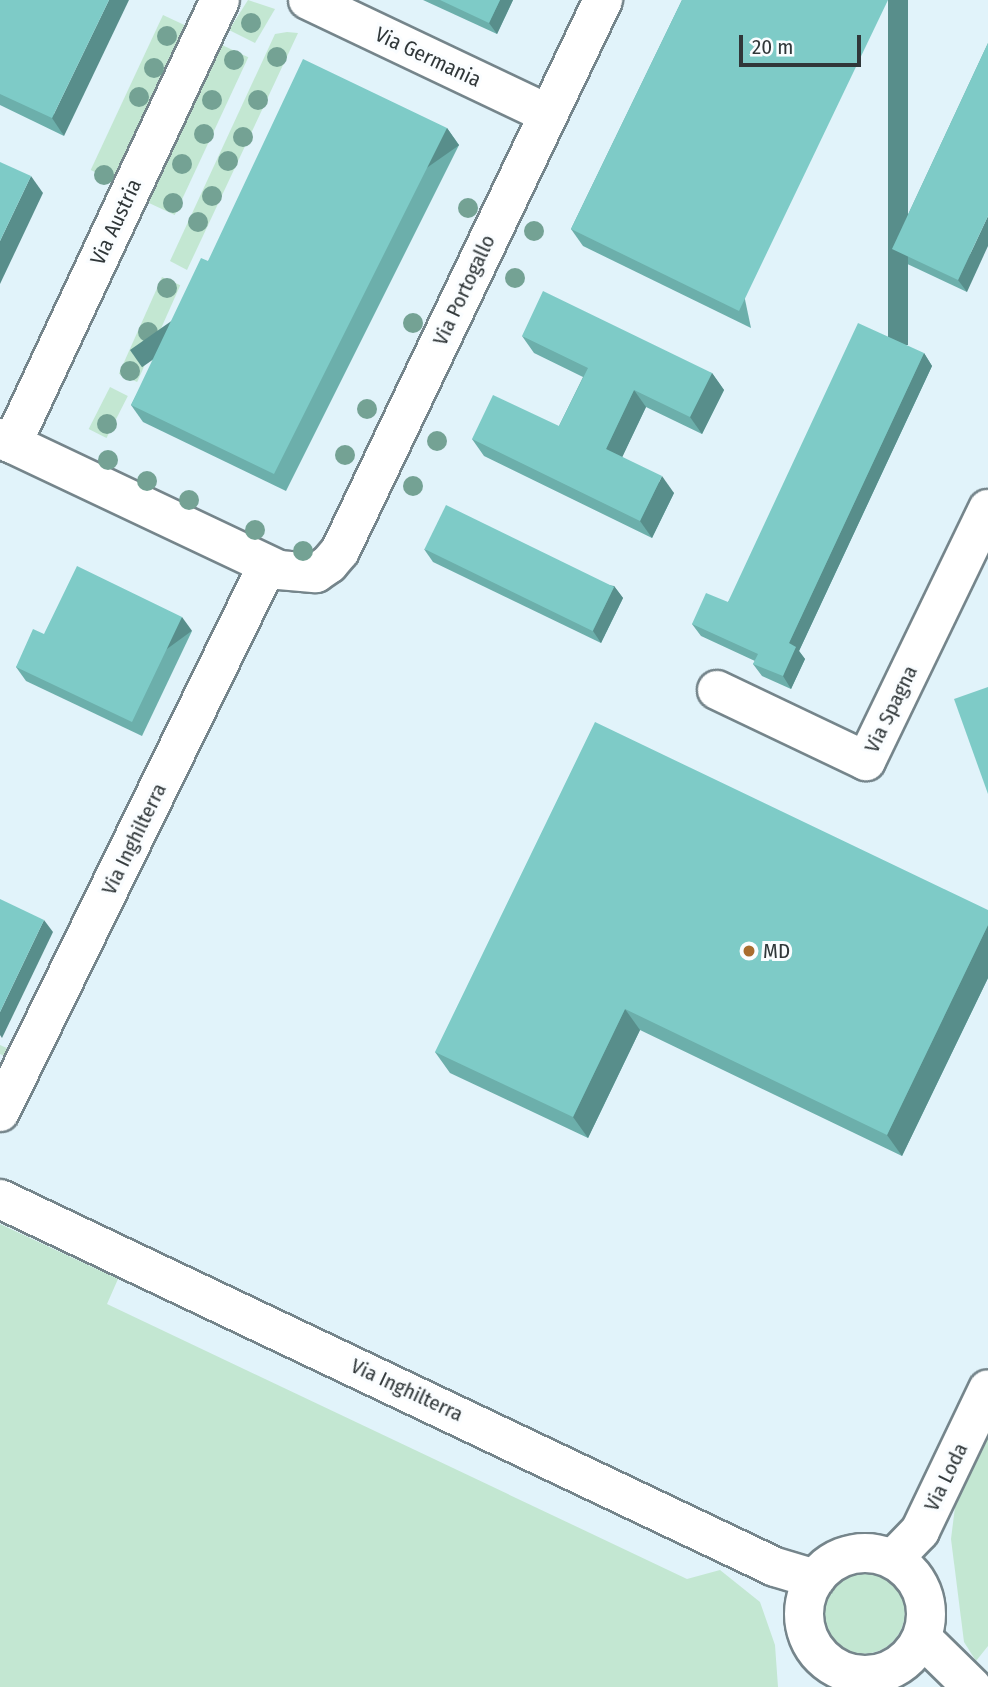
<!DOCTYPE html>
<style>
body{margin:0}
#map{position:relative;width:988px;height:1687px;overflow:hidden;background:#e1f3fa;font-family:"Fira Sans Condensed",sans-serif}
div>[style]{position:absolute}
.green>*{inset:0;background:#c3e7d2;transform-origin:0 0}
.round{border-radius:50%}
.roads{filter:drop-shadow(2px 0 #75858b) drop-shadow(-2px 0 #75858b) drop-shadow(0 2px #75858b) drop-shadow(0 -2px #75858b)}
.minor>*{height:38px;margin:-19px;padding:0 19px;transform-origin:19px;border-radius:19px;background:#fff}
.major>*{height:38px;margin:-19px;padding:0 19px;transform-origin:19px;border-radius:19px;background:#fff}
.major>.ring{margin:-19px;padding:0;box-sizing:content-box;background:none;border:38px solid #fff;border-radius:50%}
.trees>*{width:20px;height:20px;margin:-10px;border-radius:50%;background:#74a294}
.wall>*{inset:0;background:#6cafab}
.shaded-wall>*{inset:0;background:#588e8b;transform-origin:0 0}
.building>*{inset:0;background:#7ecbc7;transform-origin:0 0}
.dots>*{width:19px;height:19px;translate:-50% -50%;box-sizing:border-box;border:4px solid #fafdff;border-radius:50%}
span{translate:-50% -50%;white-space:nowrap;text-align:center;line-height:1.15;-webkit-text-stroke:6px #fafdff;paint-order:stroke}
.street-label{font-size:21px;color:#303739}
.poi-label{font-size:21px;color:#303739}
.left{translate:0 -50%;text-align:left}
.scale{position:absolute;left:739px;top:35px;width:122px;height:32px;box-sizing:border-box;border:4px solid #303739;border-top:0;padding-left:9px;font-size:21px;line-height:24px;white-space:nowrap;color:#303739;-webkit-text-stroke:5px #fafdff;paint-order:stroke}
</style>
<div id="map">
<div class="green">
<i style="clip-path:polygon(248px 0,275px 9px,255px 43px,229px 30px)"></i>
<i style="left:163px;top:15px;width:26px;height:171px;rotate:25deg"></i>
<i style="clip-path:polygon(287px 32px,298px 33px,187px 270px,170px 261px,275px 34px)"></i>
<i style="left:222px;top:45px;width:29px;height:174px;rotate:25deg"></i>
<i style="left:162px;top:277px;width:20px;height:106px;rotate:24deg"></i>
<i style="left:110px;top:387px;width:20px;height:47px;rotate:27deg"></i>
<i style="clip-path:polygon(77px 905px,85px 908px,13px 1060px,0 1054px,0 1045px,9px 1049px)"></i>
<i style="clip-path:polygon(0 1224px,118px 1279px,107px 1304px,687px 1579px,720px 1570px,760px 1602px,775px 1645px,778px 1687px,0 1687px)"></i>
<i style="clip-path:polygon(988px 1428px,988px 1646px,976px 1661px,964px 1642px,951px 1539px,955px 1507px)"></i>
<i class="round" style="left:821px;top:1570px;width:84px;height:84px"></i>
</div>
<div class="roads">
<div class="minor">
<i style="left:308px;top:0;width:266px;rotate:25.4deg"></i>
<i style="left:0;top:438px;width:309px;rotate:25.3deg"></i>
<i style="left:279px;top:570px;width:37px;rotate:5deg"></i>
<i style="left:316px;top:573px;width:16px;rotate:-35deg"></i>
<i style="left:329px;top:564px;width:17px;rotate:-50deg"></i>
<i style="left:340px;top:551px;width:611px;rotate:-64.48deg"></i>
<i style="left:12px;top:444px;width:490px;rotate:-64.9deg"></i>
<i style="left:717px;top:690px;width:165px;rotate:25.5deg"></i>
<i style="left:866px;top:761px;width:280px;rotate:-64.2deg"></i>
<i style="left:0;top:1112px;width:608px;rotate:-63.94deg"></i>
<i style="left:0;top:1199px;width:858px;rotate:25.4deg"></i>
<i style="left:775px;top:1567px;width:42px;rotate:16.7deg"></i>
<i style="left:922px;top:1638px;width:70px;rotate:44.4deg"></i>
</div>
<div class="major">
<i class="ring" style="left:804px;top:1553px;width:84px;height:84px"></i>
<i style="left:893px;top:1559px;width:39px;rotate:-46deg"></i>
<i style="left:920px;top:1531px;width:157px;rotate:-64.4deg"></i>
</div>
</div>
<div class="trees">
<i style="left:251px;top:23px"></i>
<i style="left:167px;top:36px"></i>
<i style="left:277px;top:57px"></i>
<i style="left:234px;top:60px"></i>
<i style="left:154px;top:68px"></i>
<i style="left:139px;top:97px"></i>
<i style="left:212px;top:100px"></i>
<i style="left:258px;top:100px"></i>
<i style="left:204px;top:134px"></i>
<i style="left:243px;top:137px"></i>
<i style="left:228px;top:161px"></i>
<i style="left:182px;top:164px"></i>
<i style="left:104px;top:175px"></i>
<i style="left:212px;top:196px"></i>
<i style="left:173px;top:203px"></i>
<i style="left:468px;top:208px"></i>
<i style="left:198px;top:222px"></i>
<i style="left:534px;top:231px"></i>
<i style="left:515px;top:278px"></i>
<i style="left:167px;top:288px"></i>
<i style="left:413px;top:323px"></i>
<i style="left:148px;top:332px"></i>
<i style="left:130px;top:371px"></i>
<i style="left:367px;top:409px"></i>
<i style="left:107px;top:424px"></i>
<i style="left:437px;top:441px"></i>
<i style="left:345px;top:455px"></i>
<i style="left:108px;top:460px"></i>
<i style="left:147px;top:481px"></i>
<i style="left:413px;top:486px"></i>
<i style="left:189px;top:500px"></i>
<i style="left:255px;top:530px"></i>
<i style="left:303px;top:551px"></i>
</div>
<div class="wall">
<i style="clip-path:polygon(0 0,64px 136px,0 105px)"></i>
<i style="clip-path:polygon(423px 0,513px 0,497px 34px)"></i>
<i style="clip-path:polygon(682px 0,751px 328px,583px 246px,571px 229px)"></i>
<i style="clip-path:polygon(988px 43px,967px 292px,901px 261px,892px 249px)"></i>
<i style="clip-path:polygon(447px 128px,459px 145px,286px 491px,143px 422px,131px 405px,208px 261px)"></i>
<i style="clip-path:polygon(522px 336px,712px 373px,724px 390px,702px 434px,646px 407px,622px 457px,674px 493px,652px 538px,484px 456px,472px 439px,559px 426px,583px 377px,534px 353px)"></i>
<i style="clip-path:polygon(924px 353px,932px 366px,799px 651px,805px 659px,791px 689px,762px 676px,753px 664px,755px 661px,701px 636px,692px 624px,728px 602px)"></i>
<i style="clip-path:polygon(424px 549px,614px 586px,623px 598px,601px 643px,433px 562px)"></i>
<i style="clip-path:polygon(192px 631px,142px 736px,26px 681px,16px 667px,44px 634px)"></i>
<i style="clip-path:polygon(988px 910px,988px 978px,902px 1156px,640px 1030px,588px 1138px,450px 1073px,435px 1052px)"></i>
</div>
<div class="shaded-wall">
<i style="clip-path:polygon(109px 0,129px 0,64px 136px,52px 118px)"></i>
<i style="clip-path:polygon(500px 0,513px 0,497px 34px,489px 23px)"></i>
<i style="left:888px;top:0;width:20px;height:345px"></i>
<i style="left:447px;top:128px;width:21px;height:387px;rotate:55deg"></i>
<i style="clip-path:polygon(31px 176px,43px 193px,0 284px,0 241px)"></i>
<i style="clip-path:polygon(988px 216px,988px 246px,967px 292px,958px 280px)"></i>
<i style="clip-path:polygon(924px 353px,932px 366px,799px 651px,805px 659px,791px 689px,783px 676px,789px 643px)"></i>
<i style="clip-path:polygon(712px 373px,724px 390px,702px 434px,690px 417px)"></i>
<i style="clip-path:polygon(634px 390px,646px 407px,618px 466px,606px 449px)"></i>
<i style="clip-path:polygon(662px 476px,674px 493px,652px 538px,640px 521px)"></i>
<i style="clip-path:polygon(614px 586px,623px 598px,601px 643px,593px 631px)"></i>
<i style="left:182px;top:617px;width:17px;height:116px;rotate:54deg"></i>
<i style="clip-path:polygon(44px 920px,53px 932px,2px 1038px,0 1035px,0 1012px)"></i>
<i style="clip-path:polygon(988px 925px,988px 978px,902px 1156px,887px 1135px)"></i>
<i style="clip-path:polygon(625px 1009px,640px 1030px,588px 1138px,573px 1117px)"></i>
</div>
<div class="building">
<i style="clip-path:polygon(0 0,109px 0,52px 118px,0 94px)"></i>
<i style="clip-path:polygon(440px 0,500px 0,489px 23px)"></i>
<i style="clip-path:polygon(682px 0,888px 0,739px 311px,571px 229px)"></i>
<i style="clip-path:polygon(988px 43px,988px 216px,958px 280px,892px 249px)"></i>
<i style="clip-path:polygon(303px 59px,447px 128px,274px 474px,131px 405px,201px 258px,208px 261px)"></i>
<i style="clip-path:polygon(0 162px,31px 176px,0 241px)"></i>
<i style="clip-path:polygon(543px 291px,712px 373px,690px 417px,634px 390px,606px 449px,662px 476px,640px 521px,472px 439px,493px 395px,559px 426px,588px 368px,522px 336px)"></i>
<i style="clip-path:polygon(858px 323px,924px 353px,789px 643px,796px 647px,783px 676px,753px 664px,758px 654px,692px 624px,706px 593px,728px 602px)"></i>
<i style="left:446px;top:505px;width:187px;height:49px;rotate:26deg"></i>
<i style="clip-path:polygon(77px 566px,182px 617px,132px 722px,16px 667px,33px 629px,44px 634px)"></i>
<i style="clip-path:polygon(988px 687px,988px 794px,954px 699px)"></i>
<i style="clip-path:polygon(595px 722px,988px 910px,988px 925px,887px 1135px,625px 1009px,573px 1117px,435px 1052px)"></i>
<i style="clip-path:polygon(0 899px,44px 920px,0 1012px)"></i>
</div>
<div class="dots">
<i style="left:749px;top:951px;background:#a96d2f"></i>
</div>
<div class="street-label">
<span style="left:428px;top:57px;rotate:25deg">Via Germania</span>
<span style="left:116px;top:222px;rotate:-65deg">Via Austria</span>
<span style="left:464px;top:290px;rotate:-65deg">Via Portogallo</span>
<span style="left:891px;top:709px;rotate:-64deg">Via Spagna</span>
<span style="left:134px;top:839px;rotate:-64deg">Via Inghilterra</span>
<span style="left:407px;top:1390px;rotate:25deg">Via Inghilterra</span>
<span style="left:946px;top:1477px;rotate:-64deg">Via Loda</span>
</div>
<div class="poi-label">
<span class="left" style="left:763px;top:951px">MD</span>
</div>
<div class="scale">20 m</div>
</div>
